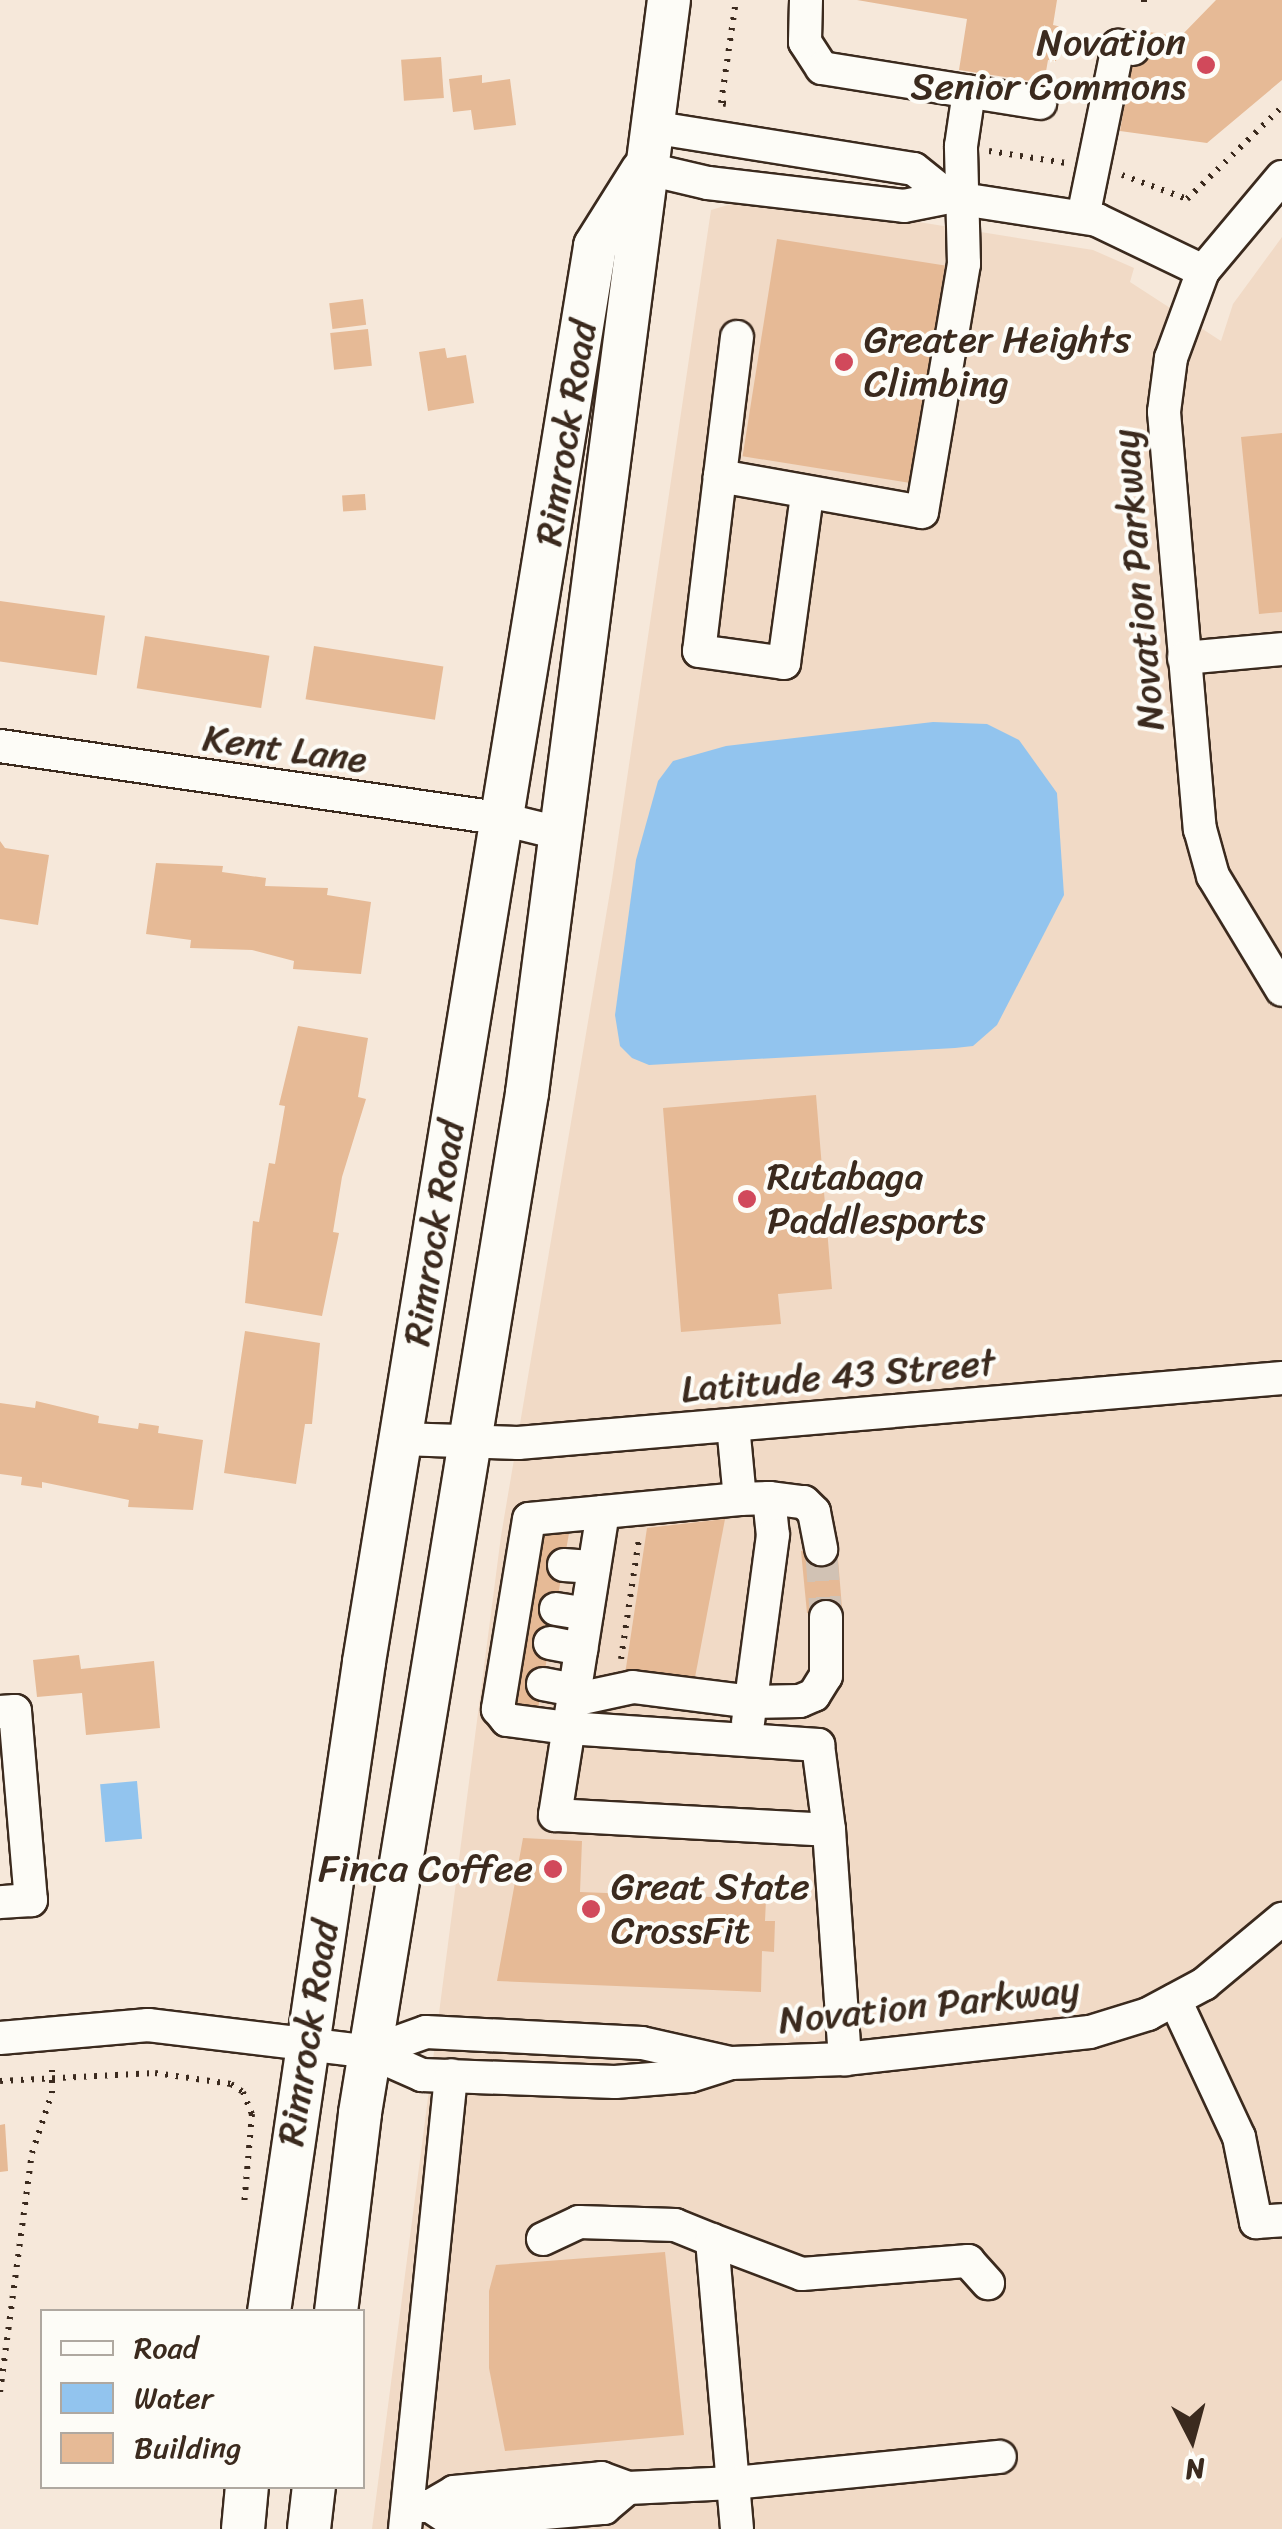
<!DOCTYPE html>
<style>
body{margin:0}
#map{position:relative;width:1282px;height:2529px;overflow:hidden;background:#f6e8da;font-family:Sriracha,sans-serif}
div>[style]{position:absolute}
.built>*{inset:0;background:#f1dac6}
.water>*{inset:0;background:#92c4ee;transform-origin:0 0}
.building>*{inset:0;background:#e6ba96;transform-origin:0 0}
.minor-tunnel>*{height:32px;margin-top:-16px;transform-origin:0;background:repeating-linear-gradient(90deg,#d1c2b4 0 32px,transparent 0 48px)}
.path>*{height:6px;margin-top:-3px;transform-origin:0;background:repeating-linear-gradient(90deg,#3b2a1e 0 2.5px,transparent 0 10.5px)}
.roads{filter:drop-shadow(2px 0 #3b2a1e) drop-shadow(-2px 0 #3b2a1e) drop-shadow(0 2px #3b2a1e) drop-shadow(0 -2px #3b2a1e)}
.minor>*{height:32px;margin:-16px;padding:0 16px;transform-origin:16px;border-radius:16px;background:#fdfcf7}
.major>*{height:42px;margin:-21px;padding:0 21px;transform-origin:21px;border-radius:21px;background:#fdfcf7}
.dots>*{width:28px;height:28px;translate:-50% -50%;box-sizing:border-box;border:5px solid #fdfcf7;border-radius:50%}
span{translate:-50% -50%;white-space:nowrap;text-align:center;line-height:1.15;-webkit-text-stroke:8px #fdfcf7;paint-order:stroke}
.poi-label{font-size:38px;color:#3b2a1e}
.right{translate:-100% -50%;text-align:right}
.left{translate:0 -50%;text-align:left}
.street-label{font-size:38px;color:#3b2a1e}
.legend{position:absolute;left:40px;top:2309px;width:325px;height:180px;box-sizing:border-box;background:#fdfcf7;border:2px solid #afa8a0;margin:0;padding:12px 18px;list-style:none;font-size:30px;color:#3b2a1e}
.legend li{display:flex;align-items:center;gap:20px;height:50px}
.legend b{width:50px;border:2px solid #afa8a0}
.north{position:absolute;left:1142px;top:2389px;width:100px;height:100px;-webkit-text-stroke:8px #fdfcf7;paint-order:stroke;rotate:174deg;font-size:28px;font-weight:700;line-height:40px;text-align:center;color:#3b2a1e}
.north::after{content:'';display:block;margin:auto;width:35px;height:45px;background:#3b2a1e;clip-path:polygon(50% 0,100% 100%,50% 72%,0 100%)}
</style>
<div id="map">
<div class="built">
<i style="clip-path:polygon(738px 202px,813px 205px,1093px 250px,1134px 268px,1130px 282px,1221px 341px,1233px 304px,1282px 237px,1282px 2529px,372px 2529px,501px 1536px,612px 880px,711px 210px)"></i>
</div>
<div class="water">
<i style="clip-path:polygon(933px 722px,987px 724px,1019px 740px,1057px 793px,1064px 895px,997px 1025px,973px 1046px,955px 1048px,649px 1065px,632px 1058px,620px 1046px,615px 1015px,636px 860px,658px 781px,673px 761px,726px 746px)"></i>
<i style="left:137px;top:1781px;width:58px;height:37px;rotate:85deg"></i>
</div>
<div class="building">
<i style="clip-path:polygon(857px 0,1057px 0,1053px 25px,1062px 27px,1056px 61px,1048px 60px,1044px 83px,959px 70px,967px 19px)"></i>
<i style="clip-path:polygon(1216px 0,1282px 0,1282px 80px,1207px 143px,1120px 131px,1137px 30px,1180px 37px)"></i>
<i style="left:441px;top:57px;width:41px;height:40px;rotate:86deg"></i>
<i style="clip-path:polygon(482px 75px,482px 83px,510px 79px,516px 125px,474px 130px,471px 110px,453px 112px,449px 79px)"></i>
<i style="left:777px;top:239px;width:170px;height:220px;rotate:9deg"></i>
<i style="left:363px;top:299px;width:26px;height:34px;rotate:83deg"></i>
<i style="left:368px;top:329px;width:37px;height:38px;rotate:84deg"></i>
<i style="clip-path:polygon(445px 348px,447px 358px,466px 355px,474px 403px,428px 411px,419px 352px)"></i>
<i style="clip-path:polygon(1282px 433px,1282px 612px,1259px 614px,1241px 437px)"></i>
<i style="left:365px;top:494px;width:16px;height:23px;rotate:86deg"></i>
<i style="left:0;top:601px;width:106px;height:60px;rotate:8deg"></i>
<i style="left:145px;top:636px;width:126px;height:53px;rotate:9deg"></i>
<i style="left:314px;top:646px;width:131px;height:54px;rotate:9deg"></i>
<i style="clip-path:polygon(0 841px,5px 848px,49px 855px,38px 925px,0 919px)"></i>
<i style="clip-path:polygon(156px 863px,223px 866px,222px 872px,266px 878px,265px 886px,328px 888px,327px 895px,371px 902px,361px 974px,293px 969px,294px 961px,252px 950px,190px 948px,191px 940px,146px 934px)"></i>
<i style="clip-path:polygon(298px 1026px,368px 1038px,358px 1097px,366px 1099px,342px 1177px,333px 1232px,339px 1233px,322px 1316px,245px 1303px,253px 1221px,259px 1222px,269px 1163px,275px 1164px,285px 1106px,279px 1105px)"></i>
<i style="clip-path:polygon(816px 1095px,832px 1289px,778px 1294px,781px 1324px,681px 1332px,663px 1108px)"></i>
<i style="clip-path:polygon(245px 1331px,320px 1343px,312px 1424px,305px 1424px,296px 1484px,224px 1473px)"></i>
<i style="clip-path:polygon(36px 1401px,99px 1416px,98px 1423px,138px 1429px,139px 1423px,159px 1426px,158px 1433px,203px 1440px,193px 1510px,128px 1507px,129px 1500px,42px 1482px,42px 1488px,21px 1485px,22px 1477px,0 1474px,0 1403px,35px 1408px)"></i>
<i style="clip-path:polygon(725px 1519px,693px 1688px,624px 1681px,647px 1528px)"></i>
<i style="left:571px;top:1522px;width:194px;height:36px;rotate:100deg"></i>
<i style="clip-path:polygon(837px 1547px,843px 1620px,807px 1613px,801px 1551px)"></i>
<i style="clip-path:polygon(79px 1655px,81px 1669px,154px 1661px,160px 1728px,86px 1735px,82px 1693px,37px 1697px,33px 1660px)"></i>
<i style="clip-path:polygon(523px 1838px,582px 1841px,580px 1892px,766px 1899px,765px 1921px,775px 1921px,774px 1952px,762px 1951px,761px 1992px,497px 1981px)"></i>
<i style="clip-path:polygon(5px 2124px,8px 2171px,0 2172px,0 2125px)"></i>
<i style="clip-path:polygon(665px 2252px,684px 2435px,505px 2451px,489px 2368px,489px 2291px,496px 2265px)"></i>
</div>
<div class="minor-tunnel">
<i style="left:821px;top:1549px;width:68px;rotate:85.8deg"></i>
</div>
<div class="path">
<i style="left:1144px;top:0;width:2px;rotate:90deg"></i>
<i style="left:726px;top:104px;width:5px;rotate:-169deg"></i>
<i style="left:721px;top:103px;width:104px;rotate:-81.7deg"></i>
<i style="left:989px;top:151px;width:78px;rotate:8.9deg"></i>
<i style="left:1122px;top:175px;width:69px;rotate:20.3deg"></i>
<i style="left:1187px;top:199px;width:132px;rotate:-44.1deg"></i>
<i style="left:621px;top:1659px;width:122px;rotate:-81.5deg"></i>
<i style="left:0;top:2081px;width:155px;rotate:-3deg"></i>
<i style="left:155px;top:2073px;width:77px;rotate:8.2deg"></i>
<i style="left:231px;top:2084px;width:14px;rotate:34deg"></i>
<i style="left:243px;top:2092px;width:24px;rotate:68deg"></i>
<i style="left:252px;top:2114px;width:92px;rotate:95deg"></i>
<i style="left:0;top:2392px;width:241px;rotate:-82.4deg"></i>
<i style="left:32px;top:2153px;width:63px;rotate:-71.6deg"></i>
<i style="left:52px;top:2093px;width:29px;rotate:-90deg"></i>
</div>
<div class="roads">
<div class="minor">
<i style="left:806px;top:0;width:42px;rotate:91.4deg"></i>
<i style="left:805px;top:42px;width:31px;rotate:57deg"></i>
<i style="left:822px;top:68px;width:221px;rotate:9.1deg"></i>
<i style="left:651px;top:127px;width:266px;rotate:9.1deg"></i>
<i style="left:914px;top:169px;width:45px;rotate:38.7deg"></i>
<i style="left:644px;top:168px;width:66px;rotate:13.2deg"></i>
<i style="left:708px;top:183px;width:197px;rotate:6.7deg"></i>
<i style="left:904px;top:206px;width:46px;rotate:-11.3deg"></i>
<i style="left:949px;top:197px;width:150px;rotate:8.8deg"></i>
<i style="left:1097px;top:220px;width:118px;rotate:25.7deg"></i>
<i style="left:1282px;top:177px;width:123px;rotate:130deg"></i>
<i style="left:1203px;top:271px;width:93px;rotate:110.2deg"></i>
<i style="left:1171px;top:358px;width:54px;rotate:97.4deg"></i>
<i style="left:1164px;top:412px;width:419px;rotate:85.1deg"></i>
<i style="left:1200px;top:829px;width:49px;rotate:74.5deg"></i>
<i style="left:1213px;top:876px;width:133px;rotate:58.8deg"></i>
<i style="left:1083px;top:217px;width:175px;rotate:-78.4deg"></i>
<i style="left:1118px;top:46px;width:15px;rotate:11deg"></i>
<i style="left:737px;top:337px;width:140px;rotate:97deg"></i>
<i style="left:720px;top:476px;width:205px;rotate:10.1deg"></i>
<i style="left:922px;top:512px;width:252px;rotate:-80.4deg"></i>
<i style="left:964px;top:264px;width:118px;rotate:-91.5deg"></i>
<i style="left:961px;top:146px;width:55px;rotate:-81.6deg"></i>
<i style="left:720px;top:476px;width:176px;rotate:96.8deg"></i>
<i style="left:699px;top:651px;width:86px;rotate:8deg"></i>
<i style="left:784px;top:663px;width:169px;rotate:-82.2deg"></i>
<i style="left:1184px;top:658px;width:98px;rotate:-5.2deg"></i>
<i style="left:0;top:746px;width:503px;rotate:8.23deg"></i>
<i style="left:498px;top:818px;width:63px;rotate:13.8deg"></i>
<i style="left:733px;top:1425px;width:74px;rotate:84.6deg"></i>
<i style="left:740px;top:1499px;width:138px;rotate:174.6deg"></i>
<i style="left:603px;top:1512px;width:307px;rotate:99deg"></i>
<i style="left:555px;top:1815px;width:274px;rotate:3.1deg"></i>
<i style="left:829px;top:1830px;width:230px;rotate:86deg"></i>
<i style="left:401px;top:1439px;width:117px;rotate:2deg"></i>
<i style="left:518px;top:1443px;width:767px;rotate:-4.86deg"></i>
<i style="left:769px;top:1498px;width:35px;rotate:7deg"></i>
<i style="left:804px;top:1502px;width:14px;rotate:45deg"></i>
<i style="left:814px;top:1512px;width:38px;rotate:79deg"></i>
<i style="left:740px;top:1499px;width:29px;rotate:-2deg"></i>
<i style="left:769px;top:1498px;width:37px;rotate:84deg"></i>
<i style="left:773px;top:1535px;width:189px;rotate:97.6deg"></i>
<i style="left:603px;top:1512px;width:74px;rotate:174.6deg"></i>
<i style="left:529px;top:1519px;width:193px;rotate:99.3deg"></i>
<i style="left:498px;top:1709px;width:14px;rotate:51deg"></i>
<i style="left:507px;top:1720px;width:62px;rotate:7.5deg"></i>
<i style="left:568px;top:1728px;width:251px;rotate:3.9deg"></i>
<i style="left:818px;top:1745px;width:86px;rotate:82.6deg"></i>
<i style="left:564px;top:1565px;width:30px;rotate:4deg"></i>
<i style="left:556px;top:1609px;width:31px;rotate:9deg"></i>
<i style="left:550px;top:1643px;width:32px;rotate:11deg"></i>
<i style="left:543px;top:1684px;width:33px;rotate:11deg"></i>
<i style="left:573px;top:1700px;width:61px;rotate:-12.2deg"></i>
<i style="left:633px;top:1687px;width:119px;rotate:7.2deg"></i>
<i style="left:751px;top:1702px;width:49px;rotate:-1.2deg"></i>
<i style="left:800px;top:1701px;width:15px;rotate:-23deg"></i>
<i style="left:814px;top:1695px;width:22px;rotate:-58deg"></i>
<i style="left:826px;top:1676px;width:59px;rotate:-90deg"></i>
<i style="left:0;top:1712px;width:15px;rotate:-4deg"></i>
<i style="left:15px;top:1711px;width:190px;rotate:85.2deg"></i>
<i style="left:31px;top:1900px;width:31px;rotate:176deg"></i>
<i style="left:1175px;top:2000px;width:151px;rotate:65deg"></i>
<i style="left:1239px;top:2137px;width:87px;rotate:78.7deg"></i>
<i style="left:1256px;top:2222px;width:26px;rotate:-4deg"></i>
<i style="left:0;top:2038px;width:149px;rotate:-5deg"></i>
<i style="left:148px;top:2025px;width:224px;rotate:6.9deg"></i>
<i style="left:370px;top:2052px;width:57px;rotate:23.9deg"></i>
<i style="left:422px;top:2075px;width:193px;rotate:2.1deg"></i>
<i style="left:615px;top:2082px;width:75px;rotate:-4.6deg"></i>
<i style="left:690px;top:2076px;width:43px;rotate:-17.6deg"></i>
<i style="left:731px;top:2063px;width:114px;rotate:-2deg"></i>
<i style="left:845px;top:2059px;width:246px;rotate:-6.3deg"></i>
<i style="left:1090px;top:2032px;width:61px;rotate:-17.2deg"></i>
<i style="left:1148px;top:2014px;width:64px;rotate:-28.2deg"></i>
<i style="left:1204px;top:1984px;width:102px;rotate:-39.8deg"></i>
<i style="left:370px;top:2052px;width:59px;rotate:-19.7deg"></i>
<i style="left:426px;top:2032px;width:216px;rotate:2.9deg"></i>
<i style="left:642px;top:2043px;width:91px;rotate:12.7deg"></i>
<i style="left:543px;top:2239px;width:40px;rotate:-25deg"></i>
<i style="left:579px;top:2222px;width:96px;rotate:1.8deg"></i>
<i style="left:675px;top:2225px;width:40px;rotate:22deg"></i>
<i style="left:712px;top:2240px;width:244px;rotate:85.1deg"></i>
<i style="left:733px;top:2483px;width:268px;rotate:-5.6deg"></i>
<i style="left:712px;top:2240px;width:96px;rotate:20.7deg"></i>
<i style="left:802px;top:2274px;width:167px;rotate:-4.5deg"></i>
<i style="left:968px;top:2261px;width:30px;rotate:48deg"></i>
<i style="left:410px;top:2506px;width:20px"></i>
<i style="left:430px;top:2506px;width:27px;rotate:34deg"></i>
<i style="left:452px;top:2521px;width:153px;rotate:-4.9deg"></i>
<i style="left:604px;top:2508px;width:31px;rotate:-40deg"></i>
<i style="left:430px;top:2506px;width:28px;rotate:-30deg"></i>
<i style="left:454px;top:2492px;width:148px;rotate:-5.4deg"></i>
<i style="left:601px;top:2478px;width:29px;rotate:20deg"></i>
<i style="left:628px;top:2488px;width:105px;rotate:-2.7deg"></i>
<i style="left:733px;top:2483px;width:46px;rotate:85deg"></i>
<i style="left:405px;top:2529px;width:456px;rotate:-84.2deg"></i>
</div>
<div class="major">
<i style="left:269px;top:2312px;width:657px;rotate:-81.68deg"></i>
<i style="left:364px;top:1662px;width:1435px;rotate:-80.73deg"></i>
<i style="left:595px;top:246px;width:89px;rotate:-57.9deg"></i>
<i style="left:336px;top:2312px;width:200px;rotate:-83.1deg"></i>
<i style="left:360px;top:2113px;width:1034px;rotate:-80.7deg"></i>
<i style="left:527px;top:1093px;width:1102px;rotate:-82.6deg"></i>
<i style="left:243px;top:2529px;width:43px;rotate:-84.7deg"></i>
<i style="left:309px;top:2529px;width:43px;rotate:-83.4deg"></i>
</div>
</div>
<div class="dots">
<i style="left:1206px;top:65px;background:#d1495b"></i>
<i style="left:844px;top:362px;background:#d1495b"></i>
<i style="left:747px;top:1199px;background:#d1495b"></i>
<i style="left:553px;top:1869px;background:#d1495b"></i>
<i style="left:591px;top:1909px;background:#d1495b"></i>
</div>
<div class="poi-label">
<span class="right" style="left:1186px;top:65px">Novation<br>Senior Commons</span>
<span class="left" style="left:864px;top:362px">Greater Heights<br>Climbing</span>
<span class="left" style="left:767px;top:1199px">Rutabaga<br>Paddlesports</span>
<span class="right" style="left:533px;top:1869px">Finca Coffee</span>
<span class="left" style="left:611px;top:1909px">Great State<br>CrossFit</span>
</div>
<div class="street-label">
<span style="left:566px;top:433px;rotate:-81deg">Rimrock Road</span>
<span style="left:1138px;top:580px;rotate:-95deg">Novation Parkway</span>
<span style="left:285px;top:749px;rotate:8deg">Kent Lane</span>
<span style="left:434px;top:1233px;rotate:-81deg">Rimrock Road</span>
<span style="left:838px;top:1376px;rotate:-5deg">Latitude 43 Street</span>
<span style="left:929px;top:2005px;rotate:-6deg">Novation Parkway</span>
<span style="left:308px;top:2033px;rotate:-81deg">Rimrock Road</span>
</div>
<ul class="legend">
<li><b style="height:12px;background:#fdfcf7"></b>Road</li>
<li><b style="height:28px;background:#92c4ee"></b>Water</li>
<li><b style="height:28px;background:#e6ba96"></b>Building</li>
</ul>
<div class="north">N</div>
</div>
